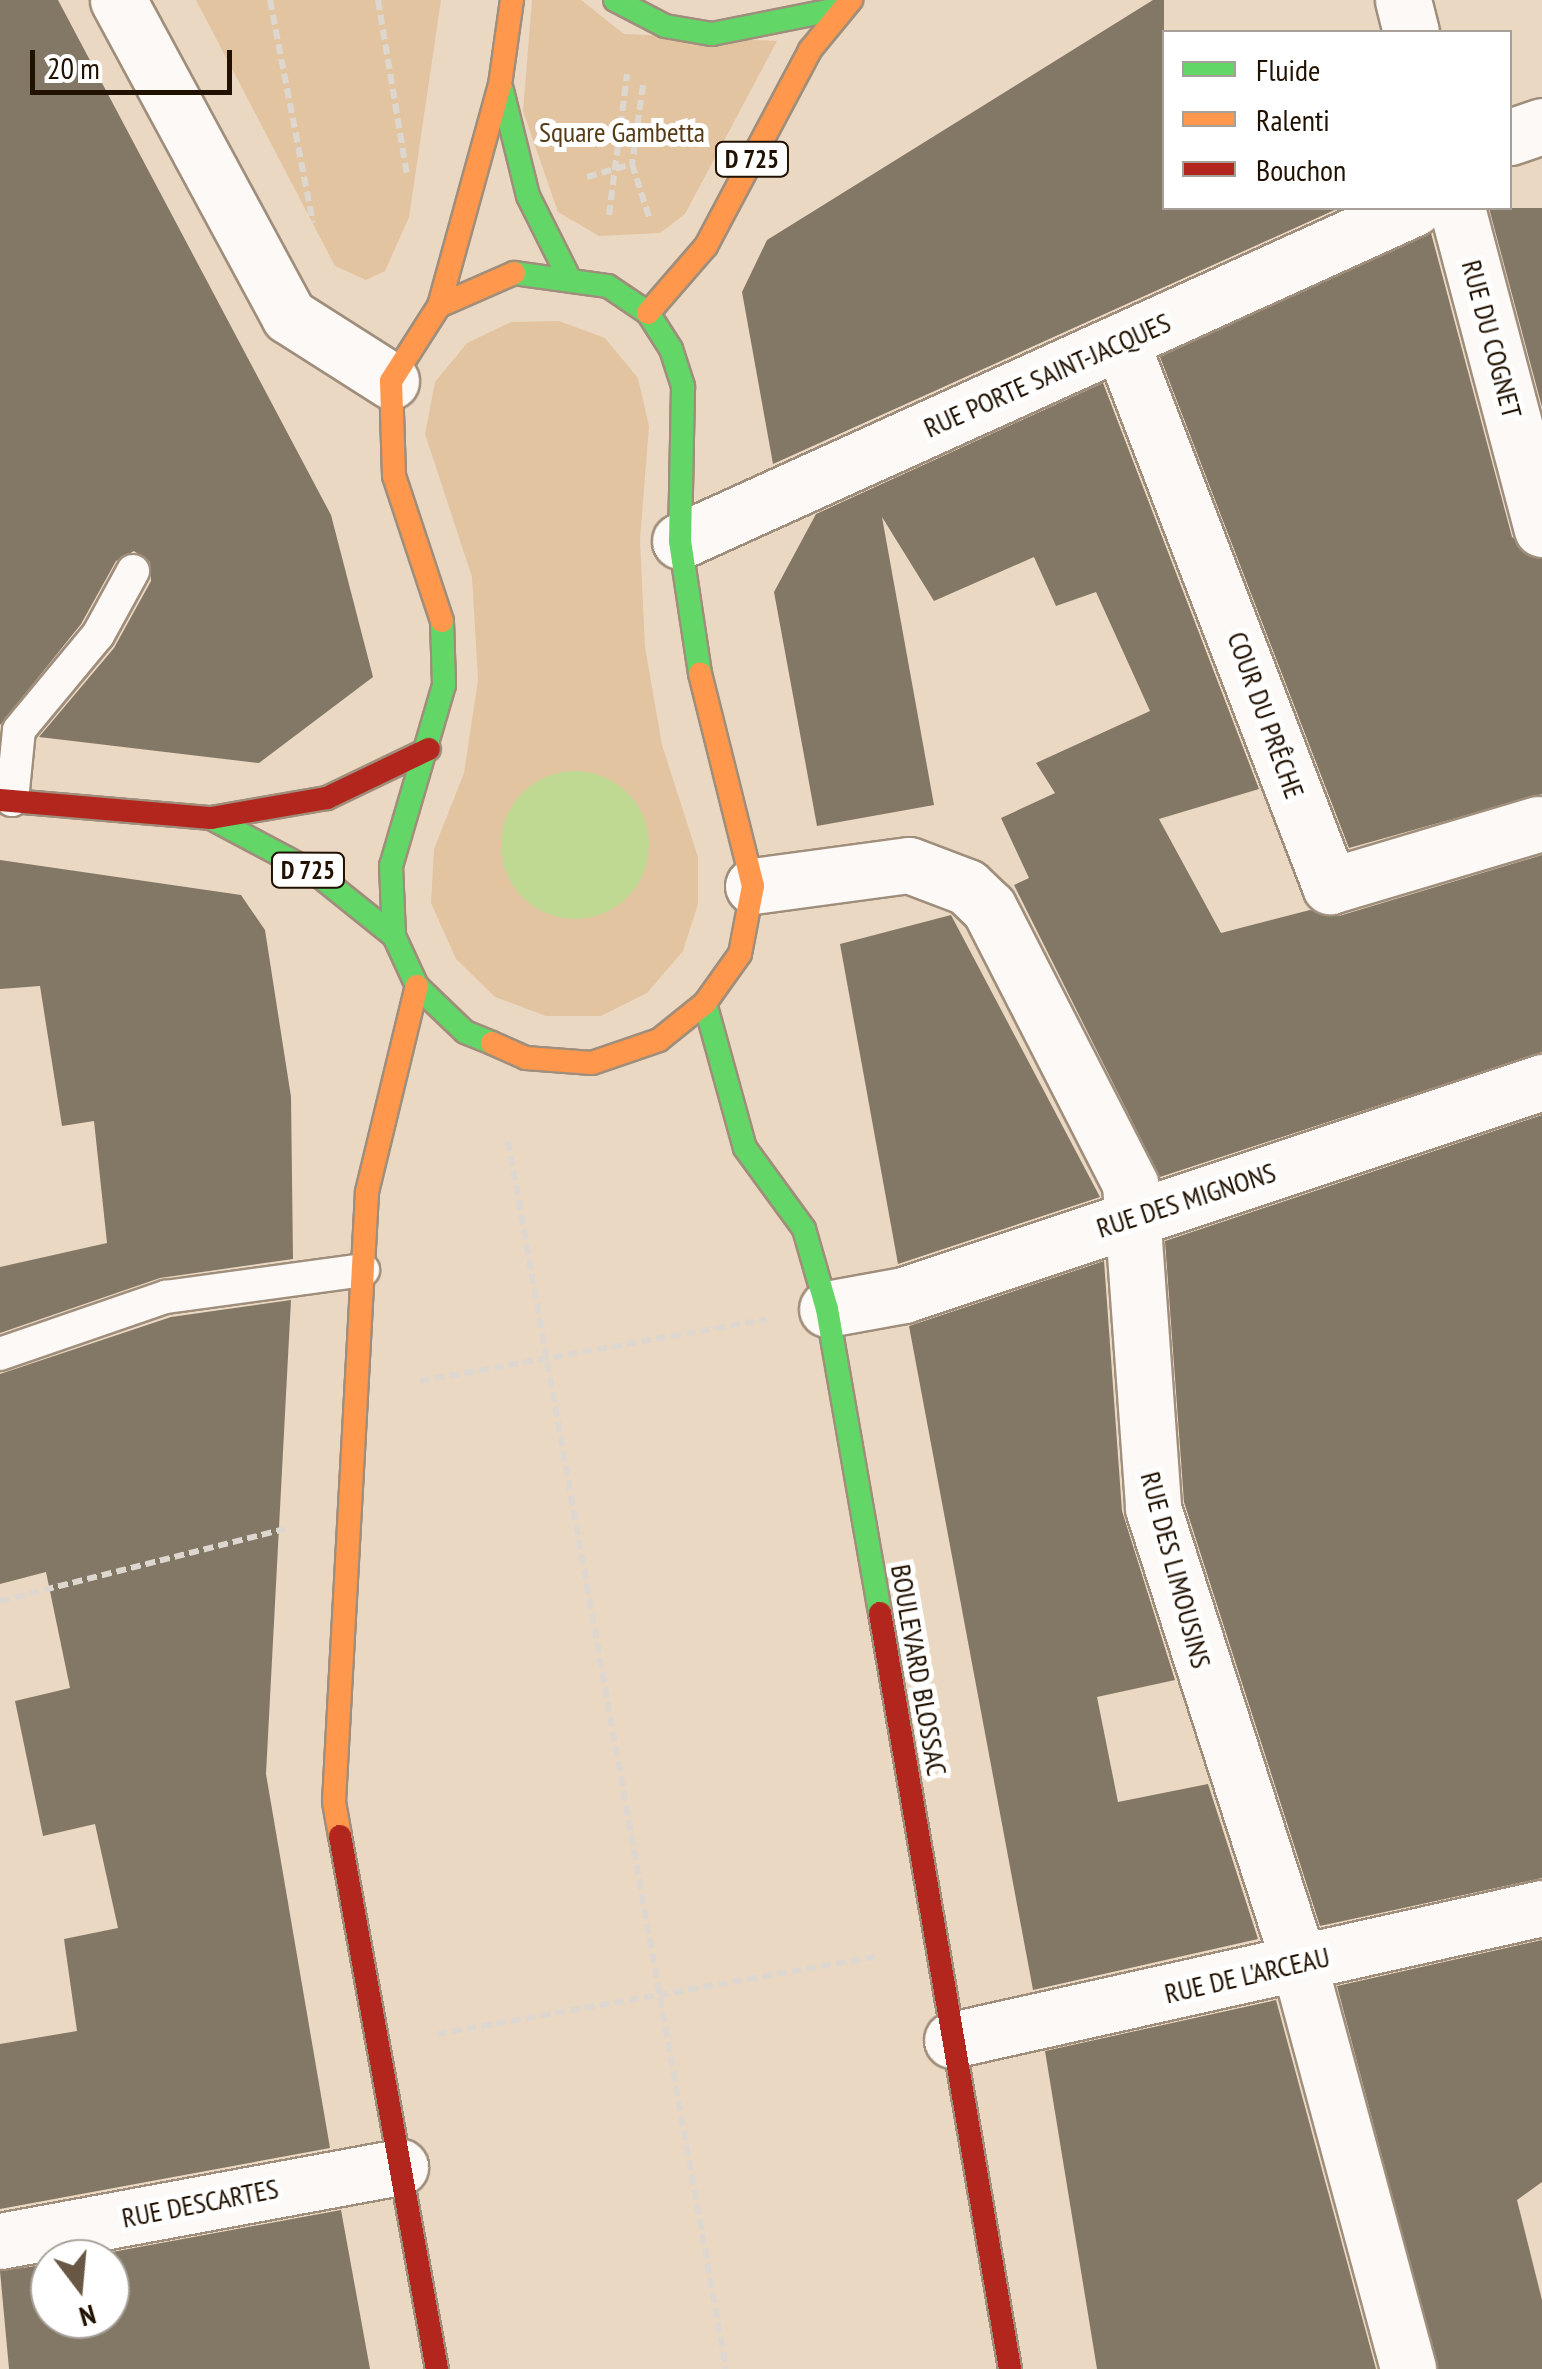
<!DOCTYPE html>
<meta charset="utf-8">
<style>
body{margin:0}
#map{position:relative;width:1542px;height:2369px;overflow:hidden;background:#ebd8c3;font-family:"PT Sans Narrow",sans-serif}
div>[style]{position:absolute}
.green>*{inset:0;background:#e3c4a0}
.water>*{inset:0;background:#bfd993}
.round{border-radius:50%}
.building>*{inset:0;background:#837865}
.path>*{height:6px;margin-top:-3px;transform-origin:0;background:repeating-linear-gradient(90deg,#ddd7d0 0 10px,transparent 0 15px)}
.roads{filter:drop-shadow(2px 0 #9f8e7b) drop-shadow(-2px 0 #9f8e7b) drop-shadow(0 2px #9f8e7b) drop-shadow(0 -2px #9f8e7b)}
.lane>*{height:32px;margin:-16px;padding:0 16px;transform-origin:16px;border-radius:16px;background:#fcf9f6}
.street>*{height:55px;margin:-27.5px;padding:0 27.5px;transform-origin:27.5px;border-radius:27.5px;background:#fcf9f6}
.fast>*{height:22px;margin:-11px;padding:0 11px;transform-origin:11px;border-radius:11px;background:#63d668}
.slow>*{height:22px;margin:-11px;padding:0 11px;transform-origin:11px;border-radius:11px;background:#ff974d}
.jam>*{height:22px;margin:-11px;padding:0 11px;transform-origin:11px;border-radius:11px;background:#b3261e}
span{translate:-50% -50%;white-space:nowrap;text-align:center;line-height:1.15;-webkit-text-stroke:10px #fff;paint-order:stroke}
.shield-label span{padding:2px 8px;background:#fff;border:2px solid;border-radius:8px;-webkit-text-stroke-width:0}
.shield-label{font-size:25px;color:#211100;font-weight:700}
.park-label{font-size:28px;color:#563b17}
.street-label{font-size:28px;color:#211100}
.legend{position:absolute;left:1162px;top:30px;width:350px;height:180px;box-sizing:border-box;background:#fff;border:2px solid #a6a099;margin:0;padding:12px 18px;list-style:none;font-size:30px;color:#211100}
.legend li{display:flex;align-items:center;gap:20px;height:50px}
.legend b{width:50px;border:2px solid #a6a099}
.north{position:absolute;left:30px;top:2239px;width:100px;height:100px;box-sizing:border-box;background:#fff;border:2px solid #a6a099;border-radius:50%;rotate:164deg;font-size:28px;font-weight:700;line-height:40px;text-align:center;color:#211100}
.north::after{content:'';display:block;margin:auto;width:35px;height:45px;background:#685744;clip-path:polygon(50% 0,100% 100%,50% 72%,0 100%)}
.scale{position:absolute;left:30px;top:50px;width:202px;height:45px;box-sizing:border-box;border:5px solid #211100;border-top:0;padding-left:12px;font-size:30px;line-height:35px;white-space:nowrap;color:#211100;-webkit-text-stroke:8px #fff;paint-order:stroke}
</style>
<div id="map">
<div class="green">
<i style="clip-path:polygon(196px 0,441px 0,409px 217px,385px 271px,366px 280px,335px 266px)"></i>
<i style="clip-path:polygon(532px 0,581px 0,624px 34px,777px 41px,685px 214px,660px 233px,599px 236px,558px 212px,523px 111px)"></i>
<i style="clip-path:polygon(559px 321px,605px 338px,638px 378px,649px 426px,640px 540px,645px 647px,662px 745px,698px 857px,698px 904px,683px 951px,647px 993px,601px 1016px,546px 1016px,495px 997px,456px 959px,431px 903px,434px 849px,464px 773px,478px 680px,472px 577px,425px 434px,435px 382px,467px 343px,511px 322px)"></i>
</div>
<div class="water">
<i class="round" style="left:501px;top:771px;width:148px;height:148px"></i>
</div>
<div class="building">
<i style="clip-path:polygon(0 0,58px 0,331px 515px,373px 677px,259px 763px,39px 737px,114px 648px,151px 581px,150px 562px,134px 551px,116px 561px,81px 624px,0 725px)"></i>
<i style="clip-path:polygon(1153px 0,1164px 0,1164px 208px,1339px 208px,773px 464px,742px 292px,767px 240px)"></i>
<i style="clip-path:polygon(1489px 208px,1542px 208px,1542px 407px)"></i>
<i style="clip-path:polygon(1431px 233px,1512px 537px,1542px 559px,1542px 794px,1349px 848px,1160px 357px)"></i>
<i style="clip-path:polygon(1103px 383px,1259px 789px,1159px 819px,1221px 933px,1310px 910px,1339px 916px,1542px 855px,1542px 1052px,1160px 1177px,1014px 885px,1029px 878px,1001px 818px,1055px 793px,1036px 763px,1150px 711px,1096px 592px,1056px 606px,1034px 557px,934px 601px,882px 517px,934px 805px,817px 826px,774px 592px,816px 514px)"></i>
<i style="clip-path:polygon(0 860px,241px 895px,265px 930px,291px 1097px,293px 1259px,160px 1278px,0 1333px,0 1267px,107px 1243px,94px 1121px,62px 1126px,40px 986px,0 989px)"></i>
<i style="clip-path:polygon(951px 915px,1100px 1197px,898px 1264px,840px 944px)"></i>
<i style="clip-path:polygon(1542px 1115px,1542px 1878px,1320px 1926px,1184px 1502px,1165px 1241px)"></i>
<i style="clip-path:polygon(1104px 1261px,1122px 1511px,1175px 1680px,1097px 1697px,1118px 1802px,1208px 1784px,1258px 1939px,1033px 1990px,909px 1326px)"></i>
<i style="clip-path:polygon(291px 1300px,266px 1774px,330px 2148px,0 2209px,0 2044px,77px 2031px,64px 1939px,118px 1928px,95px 1824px,43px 1836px,15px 1701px,70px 1688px,46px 1572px,0 1584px,0 1374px,171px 1317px)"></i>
<i style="clip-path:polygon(1542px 1940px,1542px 2182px,1517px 2200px,1542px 2300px,1542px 2369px,1438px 2369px,1337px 1986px)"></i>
<i style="clip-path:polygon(1276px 2000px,1376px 2369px,1097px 2369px,1045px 2051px)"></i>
<i style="clip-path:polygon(341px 2210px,370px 2369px,9px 2369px,0 2271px,50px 2264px,50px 2319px,110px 2319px,110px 2259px,74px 2259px)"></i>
</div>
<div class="path">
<i style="left:270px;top:0;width:227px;rotate:79.1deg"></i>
<i style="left:378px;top:0;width:178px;rotate:80.6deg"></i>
<i style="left:643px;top:85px;width:80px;rotate:97.9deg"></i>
<i style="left:632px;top:164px;width:56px;rotate:72.2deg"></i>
<i style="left:587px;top:177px;width:47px;rotate:-16.1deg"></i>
<i style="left:609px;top:215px;width:142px;rotate:-82.7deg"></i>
<i style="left:508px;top:1141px;width:1247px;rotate:79.93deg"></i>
<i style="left:420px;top:1381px;width:352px;rotate:-10.1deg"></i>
<i style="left:0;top:1601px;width:294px;rotate:-14.2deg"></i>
<i style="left:437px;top:2034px;width:448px;rotate:-10deg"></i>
</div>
<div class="roads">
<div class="lane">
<i style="left:12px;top:800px;width:70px;rotate:-84.3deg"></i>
<i style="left:19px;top:730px;width:124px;rotate:-50.3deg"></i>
<i style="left:98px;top:635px;width:73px;rotate:-61.3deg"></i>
<i style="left:0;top:1354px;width:176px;rotate:-19deg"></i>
<i style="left:166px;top:1297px;width:199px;rotate:-7.8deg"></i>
</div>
<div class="street">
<i style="left:118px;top:0;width:359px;rotate:61.6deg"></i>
<i style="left:289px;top:316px;width:121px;rotate:32.5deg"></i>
<i style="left:1403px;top:0;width:33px;rotate:76deg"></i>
<i style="left:1510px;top:137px;width:34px;rotate:-19deg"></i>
<i style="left:1457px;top:208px;width:332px;rotate:75.2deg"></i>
<i style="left:1121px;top:342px;width:583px;rotate:68.98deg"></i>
<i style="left:1330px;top:886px;width:217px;rotate:-16.6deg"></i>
<i style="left:680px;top:541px;width:806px;rotate:-24.4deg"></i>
<i style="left:753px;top:886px;width:157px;rotate:-7.7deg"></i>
<i style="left:909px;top:865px;width:62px;rotate:20.8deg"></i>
<i style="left:967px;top:887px;width:30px;rotate:44deg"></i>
<i style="left:989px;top:908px;width:310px;rotate:62.9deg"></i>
<i style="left:1130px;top:1184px;width:325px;rotate:85.9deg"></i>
<i style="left:1153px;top:1508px;width:479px;rotate:72.2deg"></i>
<i style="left:1299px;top:1964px;width:419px;rotate:74.9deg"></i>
<i style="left:827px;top:1309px;width:78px;rotate:-10.3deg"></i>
<i style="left:904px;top:1295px;width:673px;rotate:-18.46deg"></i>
<i style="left:952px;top:2040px;width:605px;rotate:-12.61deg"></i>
<i style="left:0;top:2241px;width:407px;rotate:-10.5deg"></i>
</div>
<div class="fast">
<i style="left:615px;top:0;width:56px;rotate:27.5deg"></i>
<i style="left:665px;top:26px;width:48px;rotate:9.7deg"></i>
<i style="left:712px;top:34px;width:133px;rotate:-11.3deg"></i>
<i style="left:502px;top:90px;width:109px;rotate:76.2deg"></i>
<i style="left:528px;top:196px;width:87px;rotate:63.4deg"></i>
<i style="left:514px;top:273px;width:95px;rotate:7.9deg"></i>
<i style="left:608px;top:286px;width:48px;rotate:34deg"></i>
<i style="left:648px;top:313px;width:43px;rotate:57.4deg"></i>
<i style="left:671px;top:349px;width:40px;rotate:72deg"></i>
<i style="left:683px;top:387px;width:154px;rotate:91.1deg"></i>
<i style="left:680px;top:541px;width:134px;rotate:81.4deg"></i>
<i style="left:442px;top:621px;width:64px;rotate:88.2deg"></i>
<i style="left:444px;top:685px;width:189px;rotate:106.3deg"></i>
<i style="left:391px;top:866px;width:70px;rotate:87.5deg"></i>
<i style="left:394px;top:936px;width:55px;rotate:65.3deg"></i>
<i style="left:417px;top:986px;width:66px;rotate:43.8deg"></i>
<i style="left:465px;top:1032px;width:29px;rotate:22deg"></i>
<i style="left:211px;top:818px;width:121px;rotate:28deg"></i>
<i style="left:318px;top:875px;width:97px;rotate:38.8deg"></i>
<i style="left:705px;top:1003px;width:150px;rotate:74.6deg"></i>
<i style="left:745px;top:1148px;width:100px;rotate:53.9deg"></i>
<i style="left:804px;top:1229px;width:83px;rotate:74deg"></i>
<i style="left:827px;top:1309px;width:309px;rotate:80.1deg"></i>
</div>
<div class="slow">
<i style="left:439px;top:306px;width:229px;rotate:-74.6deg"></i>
<i style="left:500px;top:85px;width:86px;rotate:-82deg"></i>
<i style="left:648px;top:313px;width:89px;rotate:-49.1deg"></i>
<i style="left:706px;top:246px;width:222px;rotate:-62deg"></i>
<i style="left:810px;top:50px;width:65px;rotate:-50.6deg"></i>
<i style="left:442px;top:621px;width:153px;rotate:-108.3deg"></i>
<i style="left:394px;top:476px;width:95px;rotate:-91.8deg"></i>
<i style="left:391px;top:381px;width:89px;rotate:-57.4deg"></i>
<i style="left:439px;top:306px;width:82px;rotate:-23.7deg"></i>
<i style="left:492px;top:1043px;width:37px;rotate:24deg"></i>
<i style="left:526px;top:1058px;width:66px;rotate:4.3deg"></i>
<i style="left:592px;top:1063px;width:71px;rotate:-18.9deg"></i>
<i style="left:659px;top:1040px;width:59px;rotate:-38.8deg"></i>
<i style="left:705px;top:1003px;width:60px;rotate:-54.5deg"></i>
<i style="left:740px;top:954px;width:69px;rotate:-79.2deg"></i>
<i style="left:753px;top:886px;width:219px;rotate:-104deg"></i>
<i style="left:340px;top:1836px;width:35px;rotate:-100deg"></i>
<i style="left:334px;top:1802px;width:611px;rotate:-86.9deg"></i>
<i style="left:367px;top:1192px;width:212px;rotate:-76.4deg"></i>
</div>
<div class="jam">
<i style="left:0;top:800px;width:212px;rotate:4.9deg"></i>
<i style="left:211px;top:818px;width:118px;rotate:-9.8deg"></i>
<i style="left:327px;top:798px;width:113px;rotate:-25.7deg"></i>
<i style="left:880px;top:1613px;width:767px;rotate:80.24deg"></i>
<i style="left:340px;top:1836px;width:542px;rotate:79.69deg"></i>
</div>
</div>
<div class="shield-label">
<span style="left:752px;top:159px">D 725</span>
<span style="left:308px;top:870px">D 725</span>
</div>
<div class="park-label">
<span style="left:622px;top:132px">Square Gambetta</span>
</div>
<div class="street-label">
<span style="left:1492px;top:339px;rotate:75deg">RUE DU COGNET</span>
<span style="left:1047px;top:375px;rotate:-24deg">RUE PORTE SAINT-JACQUES</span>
<span style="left:1266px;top:715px;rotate:70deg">COUR DU PRÊCHE</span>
<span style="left:1186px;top:1200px;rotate:-18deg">RUE DES MIGNONS</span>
<span style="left:1176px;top:1570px;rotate:75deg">RUE DES LIMOUSINS</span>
<span style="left:919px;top:1670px;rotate:80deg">BOULEVARD BLOSSAC</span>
<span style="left:1247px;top:1975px;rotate:-13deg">RUE DE L'ARCEAU</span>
<span style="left:200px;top:2203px;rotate:-11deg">RUE DESCARTES</span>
</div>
<ul class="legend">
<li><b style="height:12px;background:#63d668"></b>Fluide</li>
<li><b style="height:12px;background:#ff974d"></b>Ralenti</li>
<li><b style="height:12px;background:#b3261e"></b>Bouchon</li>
</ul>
<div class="north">N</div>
<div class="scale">20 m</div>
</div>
